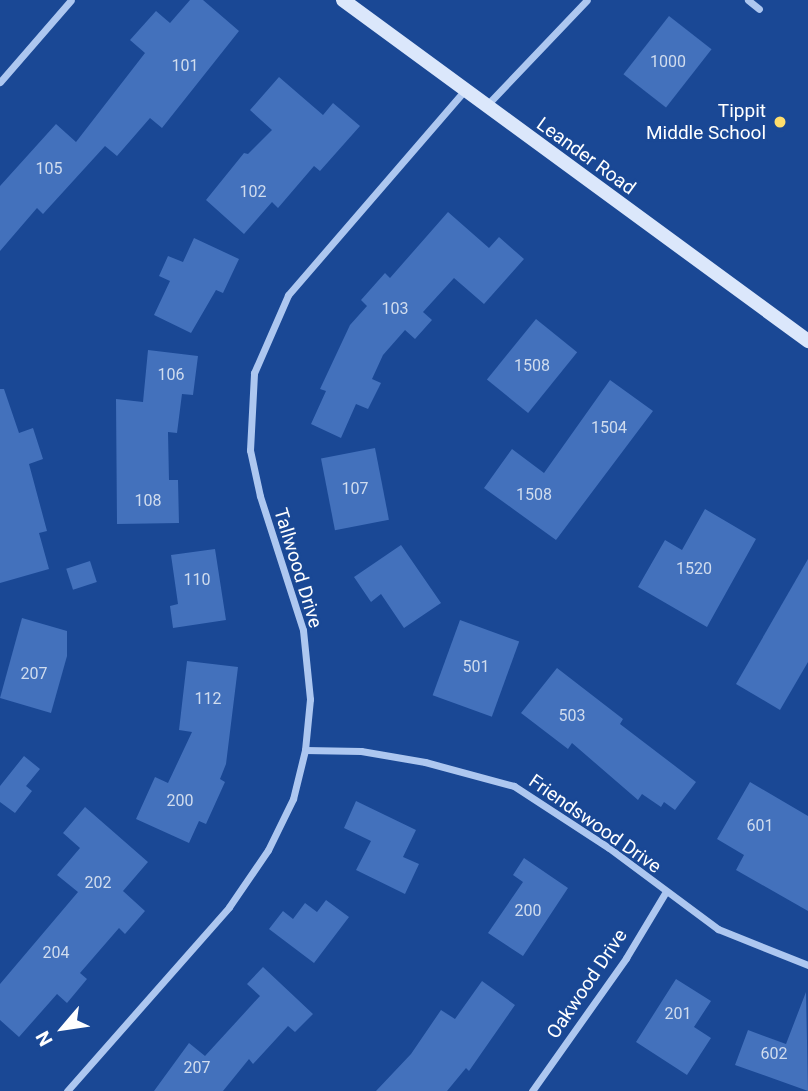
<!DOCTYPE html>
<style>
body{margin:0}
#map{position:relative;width:808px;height:1091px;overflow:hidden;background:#1a4895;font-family:Roboto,sans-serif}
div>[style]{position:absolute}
.building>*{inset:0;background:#4371bc;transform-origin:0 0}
.minor>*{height:7px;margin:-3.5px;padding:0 3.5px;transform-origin:3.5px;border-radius:3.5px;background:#adc7f0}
.secondary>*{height:14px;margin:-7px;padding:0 7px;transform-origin:7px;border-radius:7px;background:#dbe7fb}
.dots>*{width:19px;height:19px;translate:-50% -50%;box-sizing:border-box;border:4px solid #1a4895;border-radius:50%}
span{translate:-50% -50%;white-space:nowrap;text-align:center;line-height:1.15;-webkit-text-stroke:5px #1a4895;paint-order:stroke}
.number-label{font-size:16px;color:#d0dcee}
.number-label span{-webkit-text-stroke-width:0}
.poi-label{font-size:19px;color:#fff}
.right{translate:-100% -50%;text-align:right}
.street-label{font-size:19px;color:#fff}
.north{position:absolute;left:28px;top:993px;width:70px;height:70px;-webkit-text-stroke:5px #1a4895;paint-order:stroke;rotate:241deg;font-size:19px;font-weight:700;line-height:28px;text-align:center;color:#fff}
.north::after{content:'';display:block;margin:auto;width:24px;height:32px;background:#fff;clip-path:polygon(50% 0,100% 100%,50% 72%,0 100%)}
</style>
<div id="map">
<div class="building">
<i style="clip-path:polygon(190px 0,203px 0,239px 31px,162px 128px,150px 118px,117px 156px,105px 146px,43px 214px,37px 208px,0 251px,0 186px,56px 124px,76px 142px,145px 53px,130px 40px,156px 11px,170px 23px)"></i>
<i style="left:669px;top:16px;width:54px;height:74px;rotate:38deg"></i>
<i style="clip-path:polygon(279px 77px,323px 115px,333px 103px,360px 126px,320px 171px,314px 166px,278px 208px,272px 202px,244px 234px,206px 200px,244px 153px,248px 154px,272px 130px,250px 110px)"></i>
<i style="clip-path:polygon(448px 212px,489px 248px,499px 237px,524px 259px,484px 304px,454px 278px,423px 312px,432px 320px,415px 339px,405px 330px,383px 355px,372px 379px,381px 383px,368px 409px,356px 404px,341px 438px,311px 424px,326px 391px,320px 389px,350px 325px,367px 306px,361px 300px,385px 273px,390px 278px)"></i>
<i style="clip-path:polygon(194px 238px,239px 259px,223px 293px,216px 290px,191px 333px,154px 315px,170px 281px,159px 276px,168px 256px,183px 262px)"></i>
<i style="left:536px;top:319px;width:53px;height:78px;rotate:39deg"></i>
<i style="clip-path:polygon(148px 350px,198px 356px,193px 395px,182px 394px,177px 433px,168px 432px,169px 480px,178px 480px,179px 523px,117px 524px,116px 399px,143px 402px)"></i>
<i style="clip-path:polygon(610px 380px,653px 411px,556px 540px,484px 488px,512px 449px,544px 473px)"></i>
<i style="clip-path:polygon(0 389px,4px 389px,19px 433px,33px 428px,43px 459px,29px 464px,47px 531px,39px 533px,49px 569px,0 583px)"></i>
<i style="left:375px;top:448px;width:73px;height:55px;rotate:79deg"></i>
<i style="clip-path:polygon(705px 509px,756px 539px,707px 627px,638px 587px,665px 540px,682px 550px)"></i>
<i style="clip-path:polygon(401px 545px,441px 603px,404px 628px,381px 594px,371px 602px,354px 577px)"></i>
<i style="clip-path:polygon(215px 549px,226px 620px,173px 628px,170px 606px,178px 604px,171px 555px)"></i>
<i style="clip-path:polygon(808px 559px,808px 662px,780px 710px,736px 684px)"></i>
<i style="left:90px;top:561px;width:22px;height:25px;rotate:72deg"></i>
<i style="clip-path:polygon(22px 618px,67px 631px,67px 656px,51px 713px,0 698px)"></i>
<i style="left:460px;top:620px;width:63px;height:80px;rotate:20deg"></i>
<i style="clip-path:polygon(187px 661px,238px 667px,226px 764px,220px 779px,225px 782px,206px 824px,199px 821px,189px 843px,136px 819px,155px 777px,168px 783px,192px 732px,179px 730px)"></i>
<i style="clip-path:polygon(557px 668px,623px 719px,620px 724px,696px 782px,675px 810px,664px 802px,661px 807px,642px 794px,638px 800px,572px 743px,568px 749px,521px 713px)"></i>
<i style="clip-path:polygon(24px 756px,40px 769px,26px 786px,32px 791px,15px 813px,0 802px,0 786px)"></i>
<i style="clip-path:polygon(750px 782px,808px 816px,808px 911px,736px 870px,744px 855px,717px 839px)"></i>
<i style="clip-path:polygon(356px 801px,416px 830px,403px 857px,419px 864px,405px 894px,356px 870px,371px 841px,344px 828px)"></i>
<i style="clip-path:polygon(85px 807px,148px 862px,123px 891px,145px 911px,125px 934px,119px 928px,80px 973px,87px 979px,67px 1003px,57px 994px,19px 1037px,0 1020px,0 984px,78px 892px,57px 875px,80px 848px,63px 833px)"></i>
<i style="clip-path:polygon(524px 858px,568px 888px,523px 956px,488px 933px,523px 882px,513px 875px)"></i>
<i style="clip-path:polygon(326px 900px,349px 917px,314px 963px,269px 929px,283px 911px,293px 919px,305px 903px,317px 912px)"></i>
<i style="clip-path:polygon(263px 967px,313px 1014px,295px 1032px,288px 1026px,253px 1064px,249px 1059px,223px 1091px,154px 1091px,189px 1043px,205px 1056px,260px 996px,247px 984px)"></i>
<i style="clip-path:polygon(676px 979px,711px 1001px,694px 1027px,711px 1038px,687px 1075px,636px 1042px)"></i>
<i style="clip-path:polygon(482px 981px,515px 1005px,469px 1071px,466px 1068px,447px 1091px,376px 1091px,411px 1054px,441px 1010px,455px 1019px)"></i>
<i style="clip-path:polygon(806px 992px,808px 1091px,735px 1065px,748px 1030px,786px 1044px)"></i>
</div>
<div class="minor">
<i style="left:748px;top:0;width:14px;rotate:39deg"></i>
<i style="left:0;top:82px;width:108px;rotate:-49.1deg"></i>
<i style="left:486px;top:106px;width:146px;rotate:-46.4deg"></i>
<i style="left:305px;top:750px;width:56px;rotate:1deg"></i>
<i style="left:361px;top:751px;width:65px;rotate:9.8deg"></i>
<i style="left:425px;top:762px;width:92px;rotate:15.1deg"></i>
<i style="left:514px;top:786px;width:113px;rotate:33.1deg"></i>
<i style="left:609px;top:848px;width:136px;rotate:36.6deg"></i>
<i style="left:718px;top:929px;width:97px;rotate:21.8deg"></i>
<i style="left:67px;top:1091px;width:245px;rotate:-48.6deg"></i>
<i style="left:229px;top:907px;width:69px;rotate:-55.6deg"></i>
<i style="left:268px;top:850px;width:57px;rotate:-63.9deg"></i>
<i style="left:293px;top:799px;width:50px;rotate:-76.2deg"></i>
<i style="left:305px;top:750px;width:51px;rotate:-84.4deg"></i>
<i style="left:310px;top:699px;width:69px;rotate:-95.8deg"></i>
<i style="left:303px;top:630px;width:141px;rotate:-107.8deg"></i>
<i style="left:260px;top:496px;width:47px;rotate:-102.3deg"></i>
<i style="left:250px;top:450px;width:77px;rotate:-87deg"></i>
<i style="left:254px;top:373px;width:85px;rotate:-66.4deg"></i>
<i style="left:288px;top:295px;width:269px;rotate:-49.2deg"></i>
<i style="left:532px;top:1091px;width:163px;rotate:-54.7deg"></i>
<i style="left:626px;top:958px;width:76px;rotate:-59deg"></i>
</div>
<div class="secondary">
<i style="left:343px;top:0;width:577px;rotate:36.25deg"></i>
</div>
<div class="dots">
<i style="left:780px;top:122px;background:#ffde6c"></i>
</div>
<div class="number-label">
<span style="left:668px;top:62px">1000</span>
<span style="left:185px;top:66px">101</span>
<span style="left:49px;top:169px">105</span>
<span style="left:253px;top:192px">102</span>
<span style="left:395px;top:309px">103</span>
<span style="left:532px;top:366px">1508</span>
<span style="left:171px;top:375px">106</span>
<span style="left:609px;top:428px">1504</span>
<span style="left:355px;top:489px">107</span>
<span style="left:534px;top:495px">1508</span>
<span style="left:148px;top:501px">108</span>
<span style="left:694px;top:569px">1520</span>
<span style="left:197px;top:580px">110</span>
<span style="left:476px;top:667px">501</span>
<span style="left:34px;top:674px">207</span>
<span style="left:208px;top:699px">112</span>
<span style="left:572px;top:716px">503</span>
<span style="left:180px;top:801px">200</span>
<span style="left:760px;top:826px">601</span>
<span style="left:98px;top:883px">202</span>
<span style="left:528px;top:911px">200</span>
<span style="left:56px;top:953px">204</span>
<span style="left:678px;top:1014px">201</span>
<span style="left:774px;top:1054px">602</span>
<span style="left:197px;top:1068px">207</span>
</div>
<div class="poi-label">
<span class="right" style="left:766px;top:122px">Tippit<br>Middle School</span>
</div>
<div class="street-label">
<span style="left:586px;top:156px;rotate:36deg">Leander Road</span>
<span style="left:298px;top:568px;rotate:73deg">Tallwood Drive</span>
<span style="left:595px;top:824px;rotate:35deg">Friendswood Drive</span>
<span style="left:587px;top:984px;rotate:-56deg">Oakwood Drive</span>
</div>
<div class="north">N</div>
</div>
